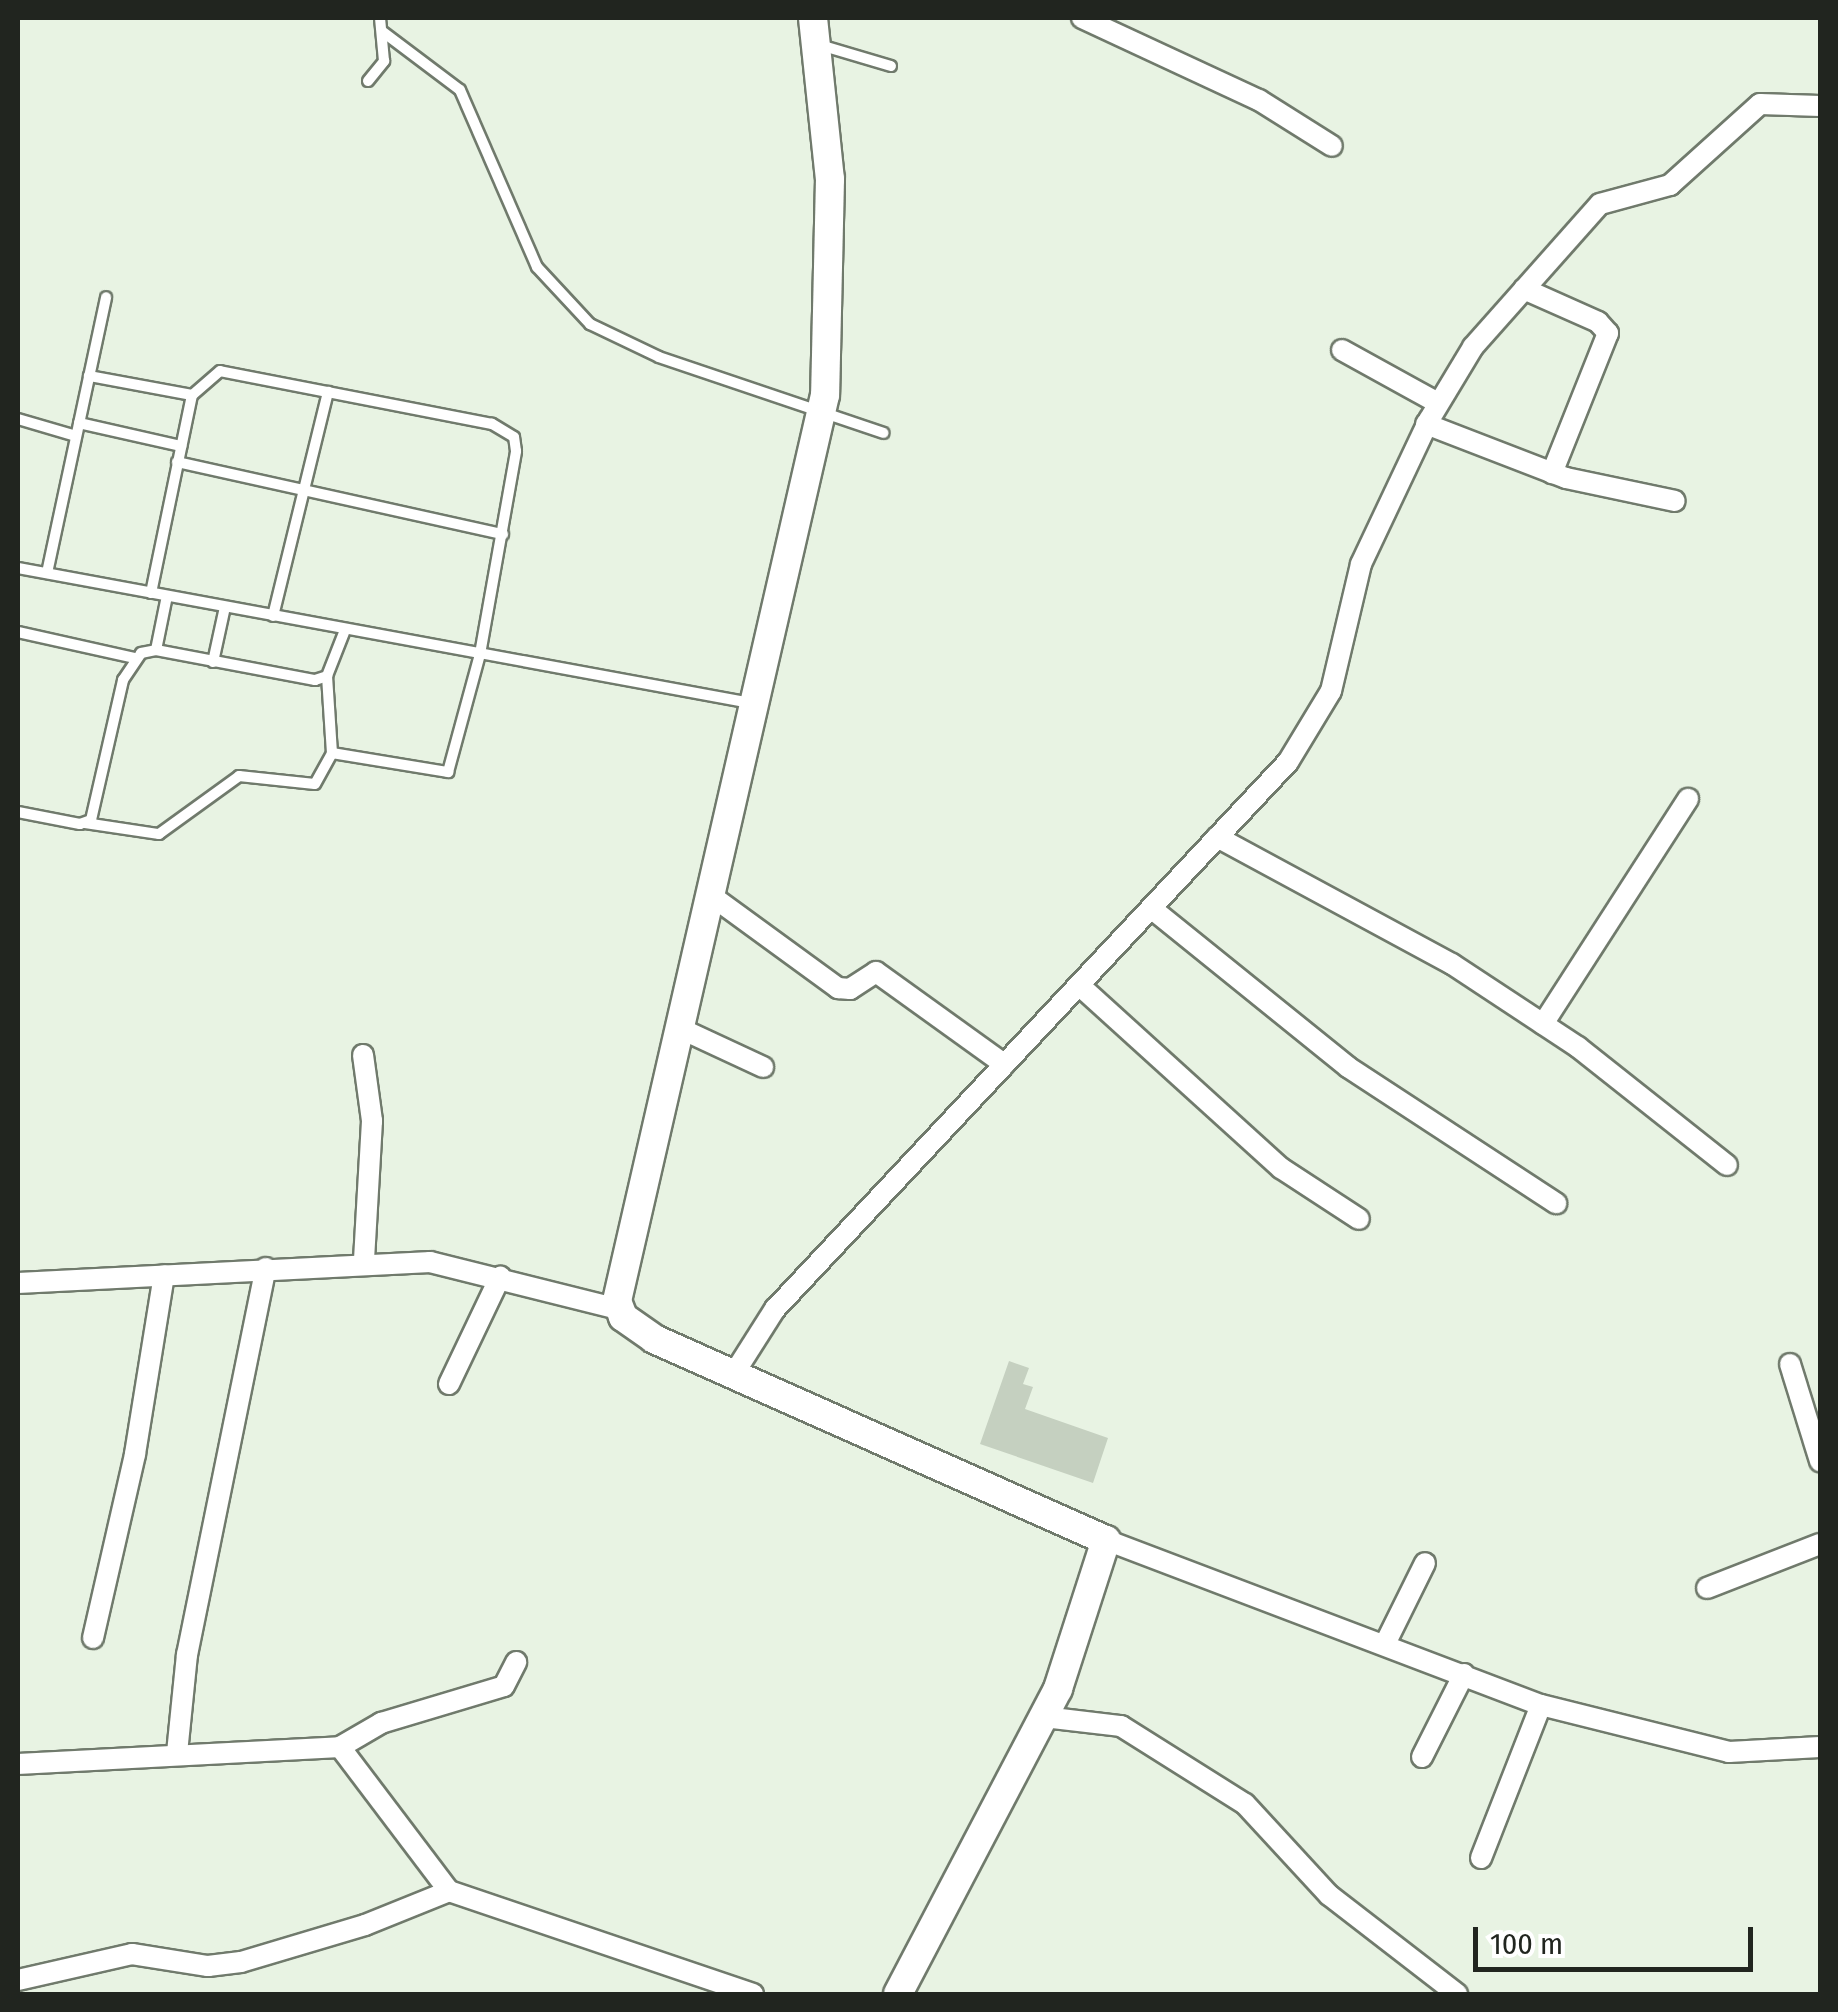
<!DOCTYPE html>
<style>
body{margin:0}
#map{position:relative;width:1838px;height:2012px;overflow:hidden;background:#e8f3e3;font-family:"Fira Sans Condensed",sans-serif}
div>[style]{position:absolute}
.building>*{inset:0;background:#c5d0c0}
.roads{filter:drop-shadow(2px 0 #707a6c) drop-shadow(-2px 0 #707a6c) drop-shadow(0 2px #707a6c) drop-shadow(0 -2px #707a6c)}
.lane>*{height:10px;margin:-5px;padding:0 5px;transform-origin:5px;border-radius:5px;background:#fff}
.street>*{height:20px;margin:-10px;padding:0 10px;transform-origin:10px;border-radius:10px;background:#fff}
.secondary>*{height:28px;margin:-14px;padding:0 14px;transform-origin:14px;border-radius:14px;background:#fff}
span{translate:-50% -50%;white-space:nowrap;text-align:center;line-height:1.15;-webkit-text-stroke:9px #fff;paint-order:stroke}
.frame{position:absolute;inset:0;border:20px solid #21251f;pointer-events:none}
.scale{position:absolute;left:1473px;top:1927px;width:280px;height:45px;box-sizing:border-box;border:5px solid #21251f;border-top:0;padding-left:12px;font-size:30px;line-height:35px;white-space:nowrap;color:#21251f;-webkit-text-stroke:8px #fff;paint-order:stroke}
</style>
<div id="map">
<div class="building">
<i style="clip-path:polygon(1009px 1361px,1029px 1368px,1023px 1384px,1033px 1387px,1025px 1409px,1108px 1438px,1093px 1483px,980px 1444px)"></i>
</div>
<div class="roads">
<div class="lane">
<i style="left:383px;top:32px;width:96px;rotate:37deg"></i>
<i style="left:460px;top:90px;width:193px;rotate:66.5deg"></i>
<i style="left:537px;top:267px;width:78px;rotate:47.1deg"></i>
<i style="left:590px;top:324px;width:76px;rotate:25.6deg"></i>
<i style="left:659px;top:357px;width:237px;rotate:18.7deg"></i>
<i style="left:820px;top:45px;width:74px;rotate:16.5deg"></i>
<i style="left:368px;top:81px;width:26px;rotate:-51deg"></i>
<i style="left:384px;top:61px;width:43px;rotate:-95.3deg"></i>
<i style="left:18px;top:419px;width:60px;rotate:16.3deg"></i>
<i style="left:79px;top:423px;width:105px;rotate:12.7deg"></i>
<i style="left:177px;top:462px;width:334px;rotate:12.5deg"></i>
<i style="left:18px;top:568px;width:745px;rotate:10.44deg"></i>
<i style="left:47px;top:573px;width:282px;rotate:-77.9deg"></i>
<i style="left:151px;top:593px;width:202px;rotate:-78.3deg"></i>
<i style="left:273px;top:616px;width:231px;rotate:-76.2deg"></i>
<i style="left:18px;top:632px;width:119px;rotate:12.6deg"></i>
<i style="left:156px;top:650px;width:55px;rotate:-78.5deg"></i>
<i style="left:213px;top:662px;width:56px;rotate:-77.7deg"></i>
<i style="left:327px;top:676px;width:77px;rotate:86.3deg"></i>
<i style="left:18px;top:812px;width:63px;rotate:11deg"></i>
<i style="left:80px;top:824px;width:12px;rotate:-20deg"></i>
<i style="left:91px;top:820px;width:144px;rotate:-77.1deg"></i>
<i style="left:123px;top:680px;width:32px;rotate:-56deg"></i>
<i style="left:141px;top:653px;width:15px;rotate:-11deg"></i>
<i style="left:156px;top:650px;width:162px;rotate:10.7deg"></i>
<i style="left:315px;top:680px;width:13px;rotate:-18deg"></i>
<i style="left:327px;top:676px;width:49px;rotate:-68.6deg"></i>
<i style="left:85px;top:823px;width:75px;rotate:8.5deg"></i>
<i style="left:159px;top:834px;width:99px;rotate:-35.9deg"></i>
<i style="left:239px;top:776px;width:76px;rotate:6deg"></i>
<i style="left:315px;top:784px;width:35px;rotate:-61deg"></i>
<i style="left:332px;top:753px;width:118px;rotate:9.3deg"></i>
<i style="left:448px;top:772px;width:122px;rotate:-74.8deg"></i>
<i style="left:480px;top:654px;width:206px;rotate:-79.9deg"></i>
<i style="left:516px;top:451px;width:14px;rotate:-98deg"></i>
<i style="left:514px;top:437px;width:26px;rotate:-149deg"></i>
<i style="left:492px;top:424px;width:277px;rotate:-169deg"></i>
<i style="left:220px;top:371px;width:37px;rotate:139deg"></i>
<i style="left:192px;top:395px;width:105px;rotate:-169.5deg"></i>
</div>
<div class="street">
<i style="left:1082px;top:18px;width:195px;rotate:24.9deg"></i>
<i style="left:1259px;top:100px;width:86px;rotate:32.2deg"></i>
<i style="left:1524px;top:289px;width:81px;rotate:24deg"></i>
<i style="left:1598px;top:322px;width:15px;rotate:48deg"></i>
<i style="left:1608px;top:333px;width:151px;rotate:111.8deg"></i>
<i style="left:1342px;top:350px;width:110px;rotate:28.9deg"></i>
<i style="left:1426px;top:424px;width:150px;rotate:21.1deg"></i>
<i style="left:1566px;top:478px;width:111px;rotate:11.9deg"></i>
<i style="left:1217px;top:837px;width:267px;rotate:28.4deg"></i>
<i style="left:1452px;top:964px;width:151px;rotate:33.4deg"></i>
<i style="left:1578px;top:1047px;width:190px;rotate:38.4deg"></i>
<i style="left:709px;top:894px;width:160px;rotate:36.1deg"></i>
<i style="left:838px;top:988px;width:12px;rotate:5deg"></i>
<i style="left:850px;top:989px;width:31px;rotate:-33deg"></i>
<i style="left:876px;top:972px;width:158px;rotate:35.7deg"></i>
<i style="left:1151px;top:908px;width:253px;rotate:38.9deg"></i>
<i style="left:1348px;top:1067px;width:249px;rotate:33.2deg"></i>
<i style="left:1079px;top:985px;width:273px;rotate:42.2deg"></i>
<i style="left:1281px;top:1168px;width:93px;rotate:33.2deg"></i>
<i style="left:1543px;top:1024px;width:268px;rotate:-57.2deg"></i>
<i style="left:677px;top:1027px;width:95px;rotate:24.9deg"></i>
<i style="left:363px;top:1055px;width:67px;rotate:82.2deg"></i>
<i style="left:372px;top:1121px;width:140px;rotate:93.3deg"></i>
<i style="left:18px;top:1283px;width:413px;rotate:-2.9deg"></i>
<i style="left:430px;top:1262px;width:195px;rotate:14deg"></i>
<i style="left:1790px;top:1364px;width:102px;rotate:72.8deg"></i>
<i style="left:735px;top:1372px;width:75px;rotate:-57.6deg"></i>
<i style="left:775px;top:1309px;width:750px;rotate:-46.84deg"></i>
<i style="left:1288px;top:762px;width:83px;rotate:-58.8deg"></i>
<i style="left:1331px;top:691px;width:130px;rotate:-76.7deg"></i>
<i style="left:1361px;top:564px;width:159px;rotate:-64.7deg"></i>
<i style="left:1429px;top:420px;width:85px;rotate:-58.9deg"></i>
<i style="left:1473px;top:347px;width:191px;rotate:-48.4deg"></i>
<i style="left:1600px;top:204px;width:73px;rotate:-15.2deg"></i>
<i style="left:1670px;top:185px;width:121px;rotate:-42deg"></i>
<i style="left:1760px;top:104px;width:60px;rotate:1.9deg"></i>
<i style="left:449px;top:1384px;width:119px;rotate:-64.5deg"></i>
<i style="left:1106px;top:1540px;width:465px;rotate:20.8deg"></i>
<i style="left:1541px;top:1705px;width:194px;rotate:14deg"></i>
<i style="left:1729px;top:1752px;width:91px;rotate:-3.1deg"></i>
<i style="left:1707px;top:1588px;width:121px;rotate:-21.3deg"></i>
<i style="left:93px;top:1638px;width:189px;rotate:-77.1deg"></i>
<i style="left:135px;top:1454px;width:181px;rotate:-80.8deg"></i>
<i style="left:1385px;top:1644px;width:90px;rotate:-63.7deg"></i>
<i style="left:1044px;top:1717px;width:78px;rotate:6.7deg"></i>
<i style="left:1121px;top:1726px;width:146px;rotate:32.2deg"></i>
<i style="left:1245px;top:1804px;width:124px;rotate:47.3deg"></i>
<i style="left:1329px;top:1895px;width:162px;rotate:37.7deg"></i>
<i style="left:340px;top:1747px;width:48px;rotate:-30.3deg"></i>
<i style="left:381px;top:1723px;width:128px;rotate:-16.7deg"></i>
<i style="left:504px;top:1686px;width:27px;rotate:-63deg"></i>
<i style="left:177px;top:1753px;width:99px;rotate:-84.2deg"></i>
<i style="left:187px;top:1655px;width:395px;rotate:-78.5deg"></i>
<i style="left:1422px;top:1757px;width:93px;rotate:-63.2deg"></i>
<i style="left:18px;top:1764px;width:322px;rotate:-3deg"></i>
<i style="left:340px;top:1747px;width:181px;rotate:52.9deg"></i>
<i style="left:1481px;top:1858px;width:164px;rotate:-68.6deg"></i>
<i style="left:18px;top:1980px;width:117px;rotate:-12.8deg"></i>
<i style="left:132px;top:1954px;width:77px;rotate:9deg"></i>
<i style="left:208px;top:1966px;width:33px;rotate:-7deg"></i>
<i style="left:241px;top:1962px;width:129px;rotate:-16.6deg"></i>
<i style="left:365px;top:1925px;width:91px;rotate:-22deg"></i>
<i style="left:449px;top:1891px;width:321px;rotate:18.7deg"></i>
</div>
<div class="secondary">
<i style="left:813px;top:18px;width:162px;rotate:84deg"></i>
<i style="left:830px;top:179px;width:216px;rotate:91.3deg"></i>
<i style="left:825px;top:395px;width:930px;rotate:102.93deg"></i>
<i style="left:617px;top:1301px;width:17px;rotate:69deg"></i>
<i style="left:623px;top:1317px;width:38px;rotate:35deg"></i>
<i style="left:654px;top:1339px;width:495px;rotate:24deg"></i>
<i style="left:1106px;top:1540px;width:157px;rotate:107.9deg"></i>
<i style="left:1058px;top:1689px;width:344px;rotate:117.7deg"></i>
</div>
</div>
<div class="frame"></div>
<div class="scale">100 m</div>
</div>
